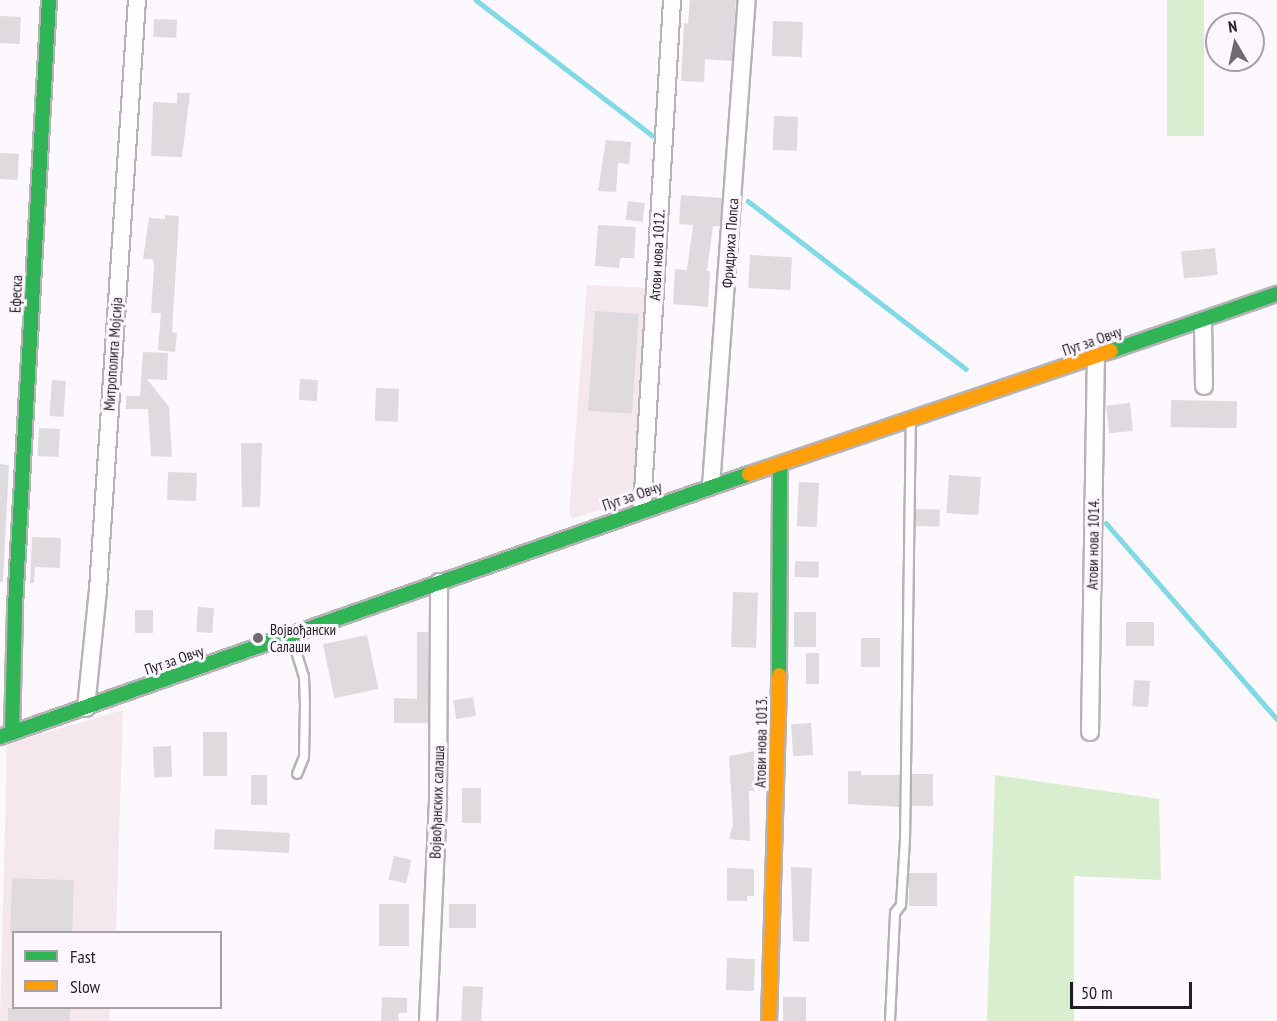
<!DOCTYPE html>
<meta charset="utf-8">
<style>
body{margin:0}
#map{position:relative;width:1277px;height:1021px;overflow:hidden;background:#fdf8fd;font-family:"PT Sans Narrow",sans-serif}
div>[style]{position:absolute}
.commercial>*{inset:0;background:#f5e8ed}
.green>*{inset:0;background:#d9eecf;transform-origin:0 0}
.stream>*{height:4.5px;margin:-2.25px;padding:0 2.25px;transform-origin:2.25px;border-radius:2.25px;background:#80d9e5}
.building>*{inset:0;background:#dedade;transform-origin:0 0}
.roads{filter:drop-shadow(2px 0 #b6b2b7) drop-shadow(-2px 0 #b6b2b7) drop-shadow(0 2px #b6b2b7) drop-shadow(0 -2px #b6b2b7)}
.lane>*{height:8px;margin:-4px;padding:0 4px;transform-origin:4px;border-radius:4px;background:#fffeff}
.street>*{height:16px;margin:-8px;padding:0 8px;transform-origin:8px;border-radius:8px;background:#fffeff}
.fast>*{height:14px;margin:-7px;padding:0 7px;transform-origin:7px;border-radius:7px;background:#30b455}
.slow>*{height:14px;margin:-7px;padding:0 7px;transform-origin:7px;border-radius:7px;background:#ff9f0a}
.dots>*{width:16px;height:16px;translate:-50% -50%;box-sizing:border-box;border:3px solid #fef6ff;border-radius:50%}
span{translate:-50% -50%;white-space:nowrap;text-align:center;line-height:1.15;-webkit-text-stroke:6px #fef6ff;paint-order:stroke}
.street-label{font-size:15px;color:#221e22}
.poi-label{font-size:15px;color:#221e22}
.left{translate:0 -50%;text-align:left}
.legend{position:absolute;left:12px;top:931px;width:210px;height:78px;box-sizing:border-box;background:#fef6ff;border:2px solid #a6a0a7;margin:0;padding:8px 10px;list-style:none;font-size:18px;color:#221e22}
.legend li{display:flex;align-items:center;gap:12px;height:30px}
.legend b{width:30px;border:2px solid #a6a0a7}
.north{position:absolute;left:1205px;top:12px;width:60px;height:60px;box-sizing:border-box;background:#fef6ff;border:2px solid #a6a0a7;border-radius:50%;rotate:351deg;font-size:16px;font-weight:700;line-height:24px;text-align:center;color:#221e22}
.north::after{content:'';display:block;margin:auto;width:21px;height:27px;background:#6f6a6f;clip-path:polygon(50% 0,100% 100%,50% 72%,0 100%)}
.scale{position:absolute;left:1070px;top:982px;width:122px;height:27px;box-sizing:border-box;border:3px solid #221e22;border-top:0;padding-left:8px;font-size:18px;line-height:21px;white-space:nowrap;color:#221e22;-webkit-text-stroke:4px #fef6ff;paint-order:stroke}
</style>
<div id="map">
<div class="commercial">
<i style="clip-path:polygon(587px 285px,649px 288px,652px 494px,573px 518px,569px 516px)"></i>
<i style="clip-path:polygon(123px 710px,116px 932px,14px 932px,14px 1008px,110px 1008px,109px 1021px,0 1021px,7px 744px)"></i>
</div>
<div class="green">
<i style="left:1167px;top:0;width:37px;height:136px"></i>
<i style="clip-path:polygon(995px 775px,1159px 799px,1161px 880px,1074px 876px,1074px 1021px,987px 1021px)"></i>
</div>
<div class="stream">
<i style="left:476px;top:0;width:222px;rotate:37.5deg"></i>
<i style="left:748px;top:201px;width:275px;rotate:37.6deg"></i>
<i style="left:1106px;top:523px;width:260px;rotate:48.9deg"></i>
</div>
<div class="building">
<i style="clip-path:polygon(690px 0,736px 0,732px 61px,705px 59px,704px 82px,681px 81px,684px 23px,688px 24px)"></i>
<i style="left:0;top:16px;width:21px;height:27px;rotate:3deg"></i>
<i style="left:154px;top:19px;width:23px;height:18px;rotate:2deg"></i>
<i style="left:773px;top:21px;width:30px;height:35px;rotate:2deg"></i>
<i style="clip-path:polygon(177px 93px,190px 93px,182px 157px,151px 156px,153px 102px,177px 103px)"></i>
<i style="left:774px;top:116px;width:24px;height:34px;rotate:2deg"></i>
<i style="clip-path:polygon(606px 140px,631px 142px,629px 164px,618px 163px,616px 192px,598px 191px)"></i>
<i style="left:0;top:153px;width:19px;height:26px;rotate:3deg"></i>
<i style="clip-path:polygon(681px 195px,722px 198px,720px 226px,713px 226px,707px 271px,710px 271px,708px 307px,673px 304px,675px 269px,687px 270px,693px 225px,679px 224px)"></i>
<i style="left:628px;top:201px;width:17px;height:19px;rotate:7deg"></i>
<i style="clip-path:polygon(165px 215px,179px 216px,172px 332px,177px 333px,175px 352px,158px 350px,161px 313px,151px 313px,154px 265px,152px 259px,143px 259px,149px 218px,165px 219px)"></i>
<i style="clip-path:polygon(598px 225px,636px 227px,634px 258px,620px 258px,619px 268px,595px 266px)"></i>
<i style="left:1215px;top:248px;width:27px;height:34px;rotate:84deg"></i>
<i style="left:750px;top:255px;width:42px;height:33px;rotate:3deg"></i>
<i style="left:595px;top:311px;width:44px;height:100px;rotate:4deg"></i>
<i style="clip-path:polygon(143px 352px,168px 353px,167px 380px,147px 379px,169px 407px,172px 457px,151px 456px,148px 409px,126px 409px,126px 396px,140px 396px)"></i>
<i style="left:300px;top:379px;width:18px;height:21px;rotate:3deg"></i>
<i style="left:52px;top:380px;width:14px;height:36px;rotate:4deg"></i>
<i style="left:376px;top:388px;width:23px;height:33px;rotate:2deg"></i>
<i style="left:1171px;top:400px;width:66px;height:27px;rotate:1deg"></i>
<i style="left:1130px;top:403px;width:28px;height:24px;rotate:84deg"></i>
<i style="left:39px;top:428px;width:21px;height:28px;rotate:3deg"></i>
<i style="clip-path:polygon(241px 443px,262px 443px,260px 507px,242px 507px)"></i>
<i style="clip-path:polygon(0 464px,9px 465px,3px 582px,0 582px)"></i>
<i style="left:168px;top:472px;width:29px;height:28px;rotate:2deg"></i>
<i style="left:949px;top:475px;width:32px;height:38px;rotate:4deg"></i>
<i style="left:799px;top:482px;width:20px;height:44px;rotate:3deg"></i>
<i style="left:916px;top:509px;width:24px;height:17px;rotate:2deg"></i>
<i style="clip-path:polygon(32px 537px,61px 538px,60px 568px,35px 567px,34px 583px,30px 583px)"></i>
<i style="left:795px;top:561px;width:24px;height:16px;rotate:2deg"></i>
<i style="left:733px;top:592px;width:25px;height:55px;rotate:2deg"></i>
<i style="left:198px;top:607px;width:16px;height:25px;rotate:4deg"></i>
<i style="left:135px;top:610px;width:18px;height:23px"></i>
<i style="left:794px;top:612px;width:22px;height:35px"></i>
<i style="left:1154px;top:622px;width:24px;height:28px;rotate:90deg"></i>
<i style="clip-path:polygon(417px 632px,428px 632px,428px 723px,394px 723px,394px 698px,417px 699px)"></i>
<i style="left:367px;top:635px;width:55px;height:45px;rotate:78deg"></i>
<i style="left:861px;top:638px;width:19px;height:29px"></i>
<i style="left:806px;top:653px;width:13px;height:31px"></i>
<i style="left:1134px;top:680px;width:16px;height:26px;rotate:4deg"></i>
<i style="left:473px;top:697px;width:19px;height:20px;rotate:81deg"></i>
<i style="left:811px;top:723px;width:32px;height:20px;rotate:86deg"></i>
<i style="left:203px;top:732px;width:24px;height:44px"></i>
<i style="left:171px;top:746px;width:31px;height:18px;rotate:88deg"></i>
<i style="clip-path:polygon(754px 751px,754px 791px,749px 791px,750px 841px,729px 839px,733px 824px,729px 756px)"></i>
<i style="clip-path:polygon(848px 771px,861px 771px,861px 775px,900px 775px,899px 807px,848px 804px)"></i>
<i style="left:912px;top:774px;width:21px;height:32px"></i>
<i style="left:251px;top:775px;width:16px;height:30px"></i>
<i style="left:462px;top:788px;width:19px;height:35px"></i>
<i style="left:215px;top:829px;width:75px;height:20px;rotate:3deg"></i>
<i style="left:394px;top:856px;width:18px;height:24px;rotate:13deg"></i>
<i style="clip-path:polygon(791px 867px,812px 868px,809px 942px,793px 941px)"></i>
<i style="clip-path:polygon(727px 868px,754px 869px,754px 896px,747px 896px,747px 901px,727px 901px)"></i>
<i style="left:909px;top:873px;width:28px;height:33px"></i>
<i style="left:12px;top:878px;width:62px;height:55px;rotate:2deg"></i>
<i style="left:379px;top:904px;width:30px;height:42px"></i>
<i style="left:449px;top:904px;width:27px;height:24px"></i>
<i style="left:727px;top:958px;width:28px;height:32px;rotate:2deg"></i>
<i style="left:463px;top:986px;width:20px;height:35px;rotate:3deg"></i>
<i style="clip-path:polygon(382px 997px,407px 998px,407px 1013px,398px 1013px,399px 1021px,381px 1021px)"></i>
<i style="left:783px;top:997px;width:23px;height:24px"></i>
<i style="left:8px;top:1008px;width:62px;height:13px"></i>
</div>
<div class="roads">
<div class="lane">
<i style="left:291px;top:635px;width:44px;rotate:72.8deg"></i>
<i style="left:304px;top:677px;width:25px;rotate:88deg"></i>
<i style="left:305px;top:702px;width:55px;rotate:91deg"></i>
<i style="left:304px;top:757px;width:18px;rotate:112deg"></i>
<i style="left:890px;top:1021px;width:108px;rotate:-87.3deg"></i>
<i style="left:895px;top:913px;width:10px;rotate:-53deg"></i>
<i style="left:901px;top:905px;width:65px;rotate:-86.5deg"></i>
<i style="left:905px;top:840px;width:421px;rotate:-89.2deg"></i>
</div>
<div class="street">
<i style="left:1203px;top:321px;width:65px;rotate:89.1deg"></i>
<i style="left:711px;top:486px;width:487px;rotate:-85.8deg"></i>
<i style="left:642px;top:510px;width:511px;rotate:-86.63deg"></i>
<i style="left:86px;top:708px;width:119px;rotate:-84.2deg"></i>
<i style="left:98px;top:590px;width:591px;rotate:-86.22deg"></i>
<i style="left:1090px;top:732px;width:375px;rotate:-89.1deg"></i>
<i style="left:428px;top:1021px;width:224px;rotate:-87.4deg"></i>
<i style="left:438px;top:797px;width:215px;rotate:-89.7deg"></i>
</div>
<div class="fast">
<i style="left:1111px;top:351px;width:176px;rotate:-19deg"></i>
<i style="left:779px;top:675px;width:210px;rotate:-89.7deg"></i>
<i style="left:12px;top:733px;width:127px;rotate:-88.6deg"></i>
<i style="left:15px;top:606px;width:607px;rotate:-86.79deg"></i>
<i style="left:0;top:737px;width:794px;rotate:-19.35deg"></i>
</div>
<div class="slow">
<i style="left:749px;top:474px;width:382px;rotate:-18.8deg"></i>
<i style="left:769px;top:1021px;width:346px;rotate:-88.3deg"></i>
</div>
</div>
<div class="dots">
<i style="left:258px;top:638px;background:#6f6a6f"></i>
</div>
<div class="street-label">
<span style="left:730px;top:243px;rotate:-86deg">Фридриха Попса</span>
<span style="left:657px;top:255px;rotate:-87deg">Атови нова 1012.</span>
<span style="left:16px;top:294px;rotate:-87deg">Ефеска</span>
<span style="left:1092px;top:341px;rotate:-19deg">Пут за Овчу</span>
<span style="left:113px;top:354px;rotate:-86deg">Митрополита Мојсија</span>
<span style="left:632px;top:496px;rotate:-19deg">Пут за Овчу</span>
<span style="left:1093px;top:544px;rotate:-89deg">Атови нова 1014.</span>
<span style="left:174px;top:660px;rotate:-19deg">Пут за Овчу</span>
<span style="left:761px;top:742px;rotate:-89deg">Атови нова 1013.</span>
<span style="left:437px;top:802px;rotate:-88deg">Војвођанских салаша</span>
</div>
<div class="poi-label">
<span class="left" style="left:270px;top:638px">Војвођански<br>Салаши</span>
</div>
<ul class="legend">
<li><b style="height:8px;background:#30b455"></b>Fast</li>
<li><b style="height:8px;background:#ff9f0a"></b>Slow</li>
</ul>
<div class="north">N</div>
<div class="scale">50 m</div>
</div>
